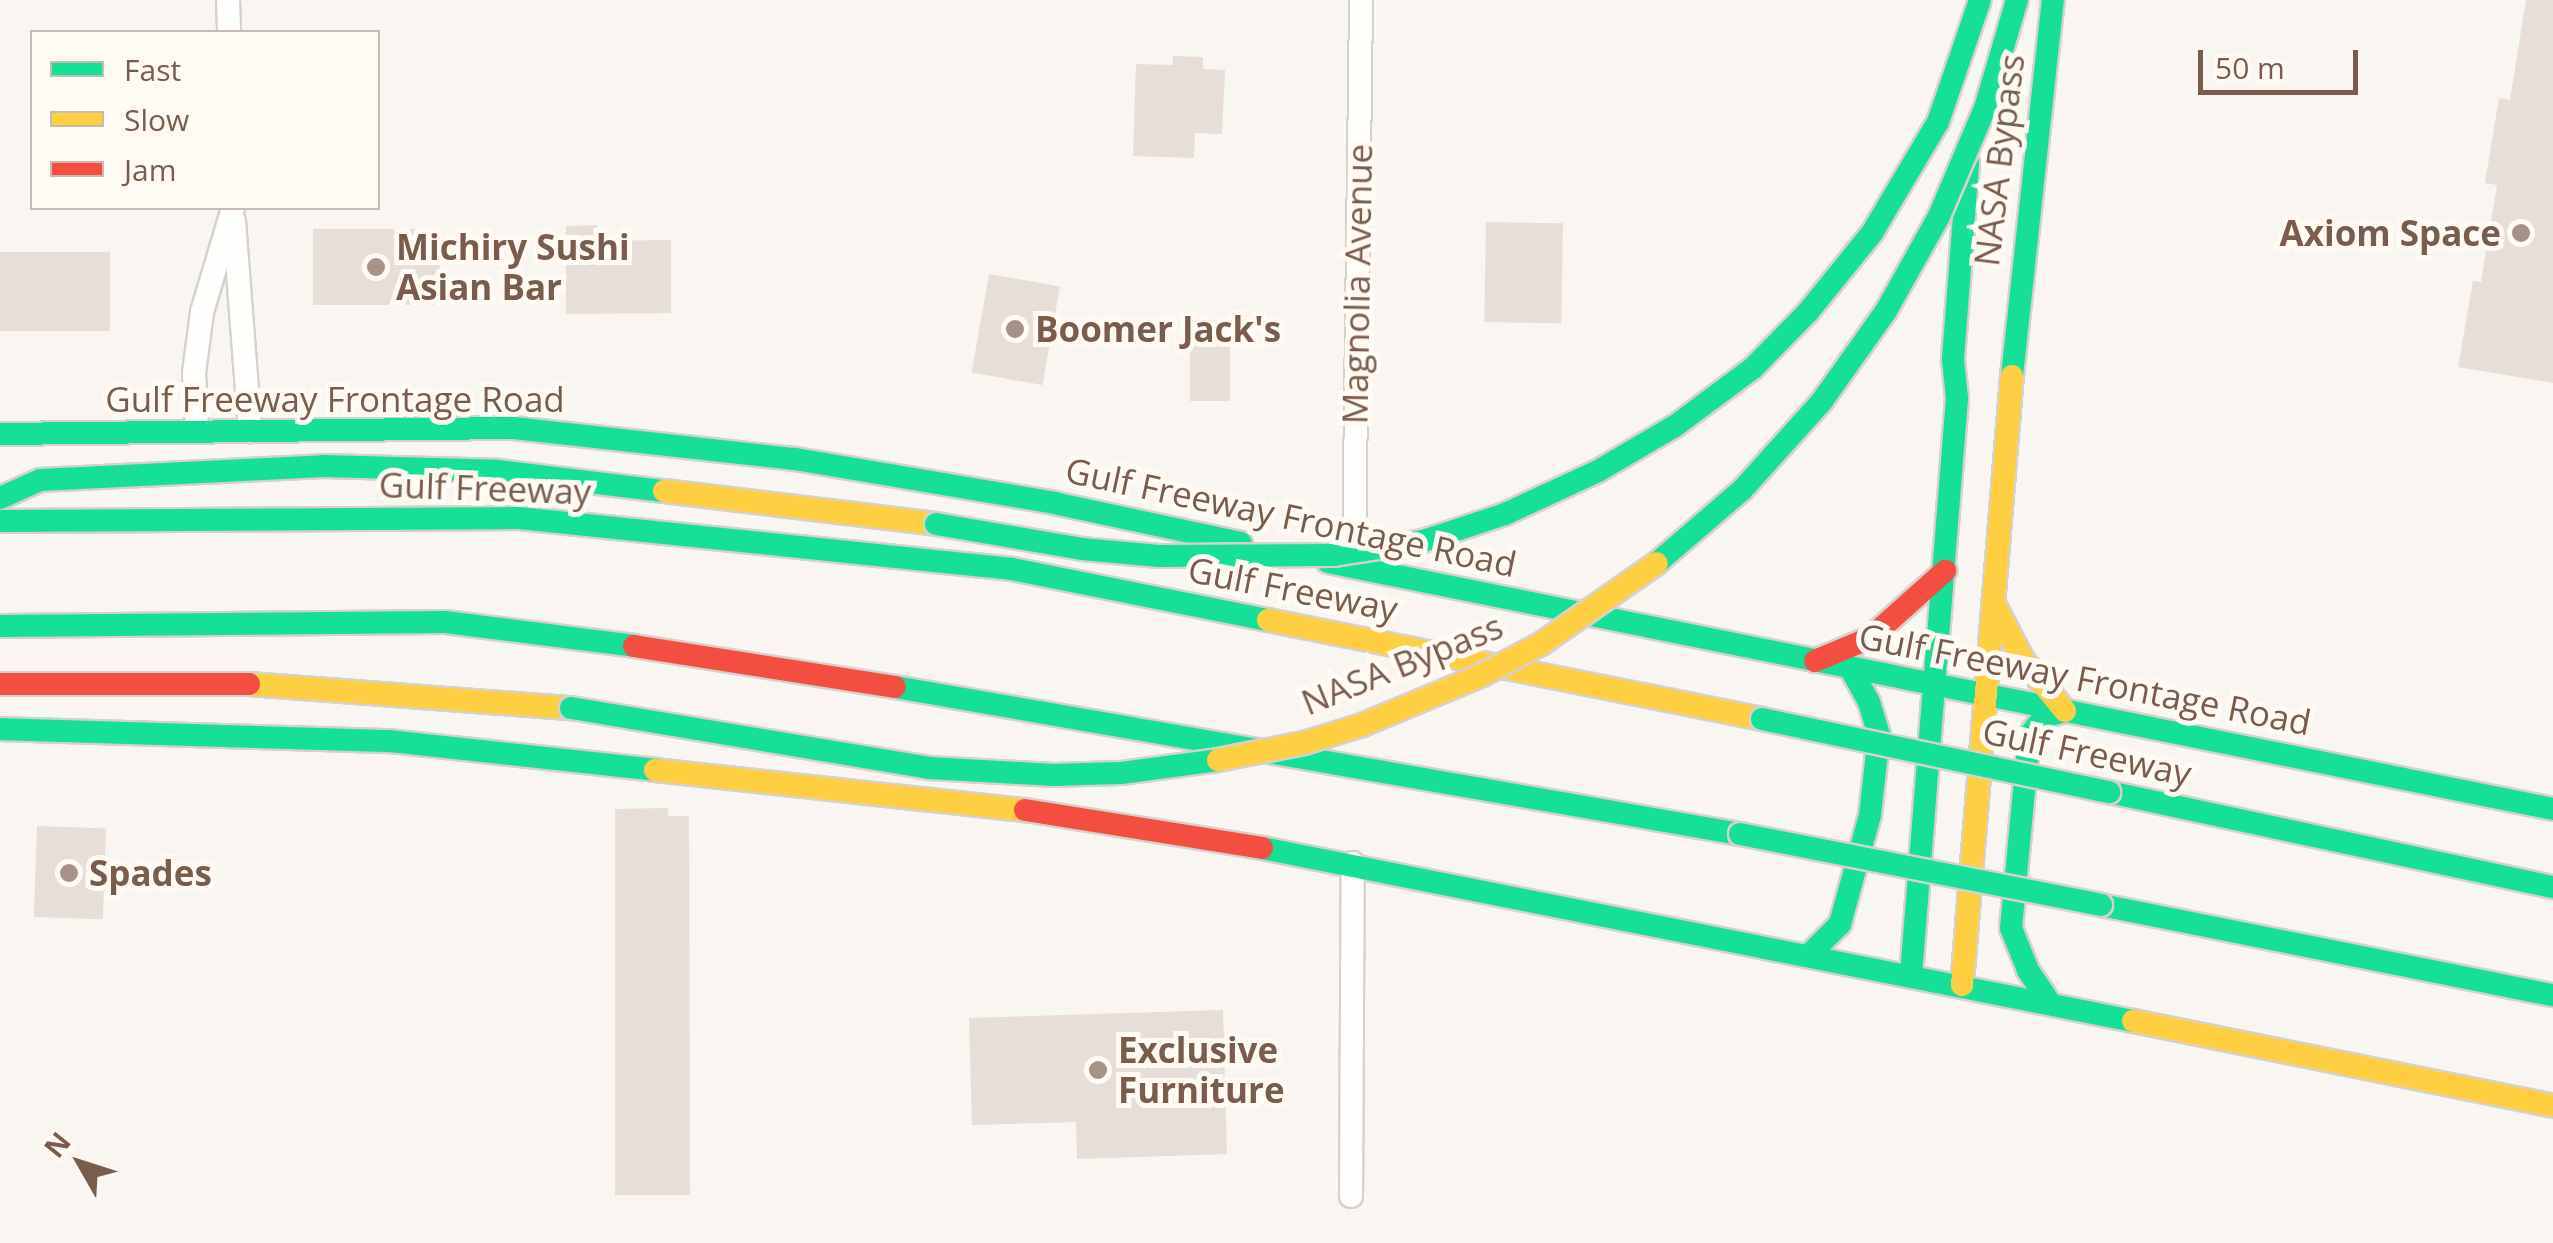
<!DOCTYPE html>
<style>
body{margin:0}
#map{position:relative;width:2553px;height:1243px;overflow:hidden;background:#f9f5f0;font-family:"Open Sans",sans-serif}
div>[style]{position:absolute}
.building>*{inset:0;background:#e6ded7;transform-origin:0 0}
.roads{filter:drop-shadow(2px 0 #d7d1cb) drop-shadow(-2px 0 #d7d1cb) drop-shadow(0 2px #d7d1cb) drop-shadow(0 -2px #d7d1cb)}
.street>*{height:22px;margin:-11px;padding:0 11px;transform-origin:11px;border-radius:11px;background:#fefefd}
.fast>*{height:22px;margin:-11px;padding:0 11px;transform-origin:11px;border-radius:11px;background:#16e098}
.slow>*{height:22px;margin:-11px;padding:0 11px;transform-origin:11px;border-radius:11px;background:#ffcf43}
.jam>*{height:22px;margin:-11px;padding:0 11px;transform-origin:11px;border-radius:11px;background:#f24e42}
.bridges{filter:drop-shadow(2px 0 #dad1cc) drop-shadow(-2px 0 #dad1cc) drop-shadow(0 2px #dad1cc) drop-shadow(0 -2px #dad1cc)}
.fast-bridge>*{height:22px;margin:-11px;padding:0 11px;transform-origin:11px;border-radius:11px;background:#16e098}
.slow-bridge>*{height:22px;margin:-11px;padding:0 11px;transform-origin:11px;border-radius:11px;background:#ffcf43}
.dots>*{width:28px;height:28px;translate:-50% -50%;box-sizing:border-box;border:5px solid #fffaf3;border-radius:50%}
span{translate:-50% -50%;white-space:nowrap;text-align:center;line-height:1.15;-webkit-text-stroke:10px #fffaf3;paint-order:stroke}
.street-label{font-size:35px;color:#7a5c4d}
.poi-label{font-size:35px;color:#7a5c4d;font-weight:700}
.right{translate:-100% -50%;text-align:right}
.left{translate:0 -50%;text-align:left}
.legend{position:absolute;left:30px;top:30px;width:350px;height:180px;box-sizing:border-box;background:#fffaf3;border:2px solid #cabbb1;margin:0;padding:12px 18px;list-style:none;font-size:30px;color:#7a5c4d}
.legend li{display:flex;align-items:center;gap:20px;height:50px}
.legend b{width:50px;border:2px solid #cabbb1}
.north{position:absolute;left:30px;top:1113px;width:100px;height:100px;-webkit-text-stroke:8px #fffaf3;paint-order:stroke;rotate:309deg;font-size:28px;font-weight:700;line-height:40px;text-align:center;color:#7a5c4d}
.north::after{content:'';display:block;margin:auto;width:35px;height:45px;background:#7a5c4d;clip-path:polygon(50% 0,100% 100%,50% 72%,0 100%)}
.scale{position:absolute;left:2198px;top:50px;width:160px;height:45px;box-sizing:border-box;border:5px solid #7a5c4d;border-top:0;padding-left:12px;font-size:30px;line-height:35px;white-space:nowrap;color:#7a5c4d;-webkit-text-stroke:8px #fffaf3;paint-order:stroke}
</style>
<div id="map">
<div class="building">
<i style="clip-path:polygon(2526px 0,2553px 0,2553px 383px,2458px 367px,2473px 281px,2481px 282px,2497px 185px,2485px 183px,2499px 98px,2510px 100px)"></i>
<i style="clip-path:polygon(1173px 56px,1203px 57px,1203px 69px,1225px 70px,1222px 134px,1195px 133px,1194px 158px,1133px 156px,1136px 64px,1173px 65px)"></i>
<i style="left:1486px;top:222px;width:77px;height:100px;rotate:1deg"></i>
<i style="clip-path:polygon(597px 225px,597px 241px,671px 240px,671px 313px,566px 314px,566px 226px)"></i>
<i style="left:313px;top:229px;width:127px;height:76px"></i>
<i style="left:110px;top:252px;width:79px;height:110px;rotate:90deg"></i>
<i style="left:989px;top:274px;width:72px;height:100px;rotate:10deg"></i>
<i style="left:1230px;top:320px;width:81px;height:40px;rotate:90deg"></i>
<i style="clip-path:polygon(668px 808px,668px 816px,689px 816px,690px 1195px,615px 1195px,615px 809px)"></i>
<i style="left:37px;top:826px;width:69px;height:91px;rotate:2deg"></i>
<i style="clip-path:polygon(1223px 1010px,1227px 1154px,1077px 1159px,1076px 1122px,972px 1125px,969px 1018px)"></i>
</div>
<div class="roads">
<div class="street">
<i style="left:228px;top:0;width:32px;rotate:88deg"></i>
<i style="left:234px;top:221px;width:211px;rotate:85.6deg"></i>
<i style="left:197px;top:431px;width:58px;rotate:-93deg"></i>
<i style="left:194px;top:373px;width:62px;rotate:-82.5deg"></i>
<i style="left:202px;top:312px;width:109px;rotate:-73.4deg"></i>
<i style="left:1354px;top:559px;width:559px;rotate:-89.28deg"></i>
<i style="left:1351px;top:1196px;width:333px;rotate:-89.7deg"></i>
</div>
<div class="fast">
<i style="left:2012px;top:376px;width:378px;rotate:-83.8deg"></i>
<i style="left:0;top:434px;width:513px;rotate:-0.67deg"></i>
<i style="left:513px;top:428px;width:284px;rotate:6.3deg"></i>
<i style="left:795px;top:459px;width:263px;rotate:9.6deg"></i>
<i style="left:1054px;top:503px;width:191px;rotate:12.1deg"></i>
<i style="left:0;top:498px;width:44px;rotate:-24.2deg"></i>
<i style="left:40px;top:480px;width:284px;rotate:-2.8deg"></i>
<i style="left:324px;top:466px;width:174px;rotate:1.6deg"></i>
<i style="left:498px;top:471px;width:167px;rotate:6.9deg"></i>
<i style="left:0;top:521px;width:519px;rotate:-0.33deg"></i>
<i style="left:519px;top:518px;width:496px;rotate:5.9deg"></i>
<i style="left:1012px;top:569px;width:261px;rotate:11.3deg"></i>
<i style="left:1328px;top:562px;width:1250px;rotate:11.4deg"></i>
<i style="left:0;top:626px;width:445px;rotate:-0.5deg"></i>
<i style="left:445px;top:622px;width:191px;rotate:7.2deg"></i>
<i style="left:895px;top:687px;width:858px;rotate:9.87deg"></i>
<i style="left:0;top:729px;width:390px;rotate:1.8deg"></i>
<i style="left:390px;top:741px;width:267px;rotate:6.2deg"></i>
<i style="left:2109px;top:792px;width:454px;rotate:12.1deg"></i>
<i style="left:1262px;top:848px;width:888px;rotate:11.23deg"></i>
<i style="left:2101px;top:905px;width:461px;rotate:11.3deg"></i>
<i style="left:1809px;top:955px;width:44px;rotate:-45deg"></i>
<i style="left:1840px;top:924px;width:113px;rotate:-74.6deg"></i>
<i style="left:1870px;top:815px;width:81px;rotate:-83.6deg"></i>
<i style="left:1879px;top:735px;width:34px;rotate:-107deg"></i>
<i style="left:1869px;top:702px;width:39px;rotate:-119deg"></i>
<i style="left:1911px;top:975px;width:579px;rotate:-85.44deg"></i>
<i style="left:1957px;top:398px;width:39px;rotate:-96deg"></i>
<i style="left:1953px;top:359px;width:196px;rotate:-85.6deg"></i>
<i style="left:2050px;top:1003px;width:40px;rotate:-124deg"></i>
<i style="left:2028px;top:970px;width:45px;rotate:-112deg"></i>
<i style="left:2011px;top:928px;width:193px;rotate:-84.6deg"></i>
<i style="left:2029px;top:736px;width:24px;rotate:-52deg"></i>
<i style="left:2044px;top:717px;width:22px;rotate:-16deg"></i>
</div>
<div class="slow">
<i style="left:664px;top:491px;width:274px;rotate:6.9deg"></i>
<i style="left:1994px;top:604px;width:63px;rotate:62.6deg"></i>
<i style="left:2023px;top:660px;width:66px;rotate:50.5deg"></i>
<i style="left:1268px;top:620px;width:504px;rotate:11.33deg"></i>
<i style="left:249px;top:684px;width:323px;rotate:4.3deg"></i>
<i style="left:655px;top:770px;width:372px;rotate:6.2deg"></i>
<i style="left:1962px;top:985px;width:611px;rotate:-85.31deg"></i>
<i style="left:2133px;top:1021px;width:429px;rotate:11.4deg"></i>
</div>
<div class="jam">
<i style="left:634px;top:646px;width:264px;rotate:8.9deg"></i>
<i style="left:1815px;top:661px;width:60px;rotate:-22.7deg"></i>
<i style="left:1870px;top:638px;width:101px;rotate:-41.8deg"></i>
<i style="left:0;top:684px;width:249px"></i>
<i style="left:1025px;top:810px;width:240px;rotate:9.1deg"></i>
</div>
</div>
<div class="bridges">
<div class="fast-bridge">
<i style="left:936px;top:524px;width:148px;rotate:9.7deg"></i>
<i style="left:1082px;top:549px;width:77px;rotate:5.2deg"></i>
<i style="left:1159px;top:556px;width:175px;rotate:-0.3deg"></i>
<i style="left:1334px;top:555px;width:90px;rotate:-8.9deg"></i>
<i style="left:1423px;top:541px;width:86px;rotate:-18.2deg"></i>
<i style="left:1505px;top:514px;width:102px;rotate:-24.8deg"></i>
<i style="left:1598px;top:471px;width:89px;rotate:-30.3deg"></i>
<i style="left:1675px;top:426px;width:97px;rotate:-36.6deg"></i>
<i style="left:1753px;top:368px;width:78px;rotate:-45.5deg"></i>
<i style="left:1808px;top:312px;width:102px;rotate:-51deg"></i>
<i style="left:1872px;top:233px;width:129px;rotate:-59.3deg"></i>
<i style="left:1938px;top:122px;width:129px;rotate:-71deg"></i>
<i style="left:1657px;top:563px;width:112px;rotate:-40.7deg"></i>
<i style="left:1742px;top:490px;width:120px;rotate:-48deg"></i>
<i style="left:1822px;top:401px;width:110px;rotate:-54.6deg"></i>
<i style="left:1886px;top:311px;width:109px;rotate:-60.8deg"></i>
<i style="left:1939px;top:216px;width:117px;rotate:-66.9deg"></i>
<i style="left:1985px;top:108px;width:113px;rotate:-73.5deg"></i>
<i style="left:571px;top:708px;width:363px;rotate:9.5deg"></i>
<i style="left:929px;top:768px;width:125px;rotate:3.2deg"></i>
<i style="left:1054px;top:775px;width:67px;rotate:-1.7deg"></i>
<i style="left:1121px;top:773px;width:98px;rotate:-7.6deg"></i>
<i style="left:1762px;top:719px;width:355px;rotate:11.9deg"></i>
<i style="left:1740px;top:834px;width:368px;rotate:11.1deg"></i>
</div>
<div class="slow-bridge">
<i style="left:1218px;top:760px;width:88px;rotate:-11.2deg"></i>
<i style="left:1304px;top:743px;width:61px;rotate:-17.2deg"></i>
<i style="left:1362px;top:725px;width:130px;rotate:-22.6deg"></i>
<i style="left:1482px;top:675px;width:67px;rotate:-27.7deg"></i>
<i style="left:1541px;top:644px;width:141px;rotate:-34.9deg"></i>
</div>
</div>
<div class="dots">
<i style="left:2521px;top:233px;background:#a69286"></i>
<i style="left:376px;top:267px;background:#a69286"></i>
<i style="left:1015px;top:329px;background:#a69286"></i>
<i style="left:69px;top:873px;background:#a69286"></i>
<i style="left:1098px;top:1070px;background:#a69286"></i>
</div>
<div class="street-label">
<span style="left:1999px;top:160px;rotate:-83deg">NASA Bypass</span>
<span style="left:1357px;top:284px;rotate:-89deg">Magnolia Avenue</span>
<span style="left:335px;top:399px">Gulf Freeway Frontage Road</span>
<span style="left:485px;top:488px;rotate:2deg">Gulf Freeway</span>
<span style="left:1291px;top:517px;rotate:12deg">Gulf Freeway Frontage Road</span>
<span style="left:1293px;top:589px;rotate:11deg">Gulf Freeway</span>
<span style="left:1402px;top:664px;rotate:-22deg">NASA Bypass</span>
<span style="left:2085px;top:679px;rotate:11deg">Gulf Freeway Frontage Road</span>
<span style="left:2087px;top:752px;rotate:12deg">Gulf Freeway</span>
</div>
<div class="poi-label">
<span class="right" style="left:2501px;top:233px">Axiom Space</span>
<span class="left" style="left:396px;top:267px">Michiry Sushi<br>Asian Bar</span>
<span class="left" style="left:1035px;top:329px">Boomer Jack's</span>
<span class="left" style="left:89px;top:873px">Spades</span>
<span class="left" style="left:1118px;top:1070px">Exclusive<br>Furniture</span>
</div>
<ul class="legend">
<li><b style="height:12px;background:#16e098"></b>Fast</li>
<li><b style="height:12px;background:#ffcf43"></b>Slow</li>
<li><b style="height:12px;background:#f24e42"></b>Jam</li>
</ul>
<div class="north">N</div>
<div class="scale">50 m</div>
</div>
